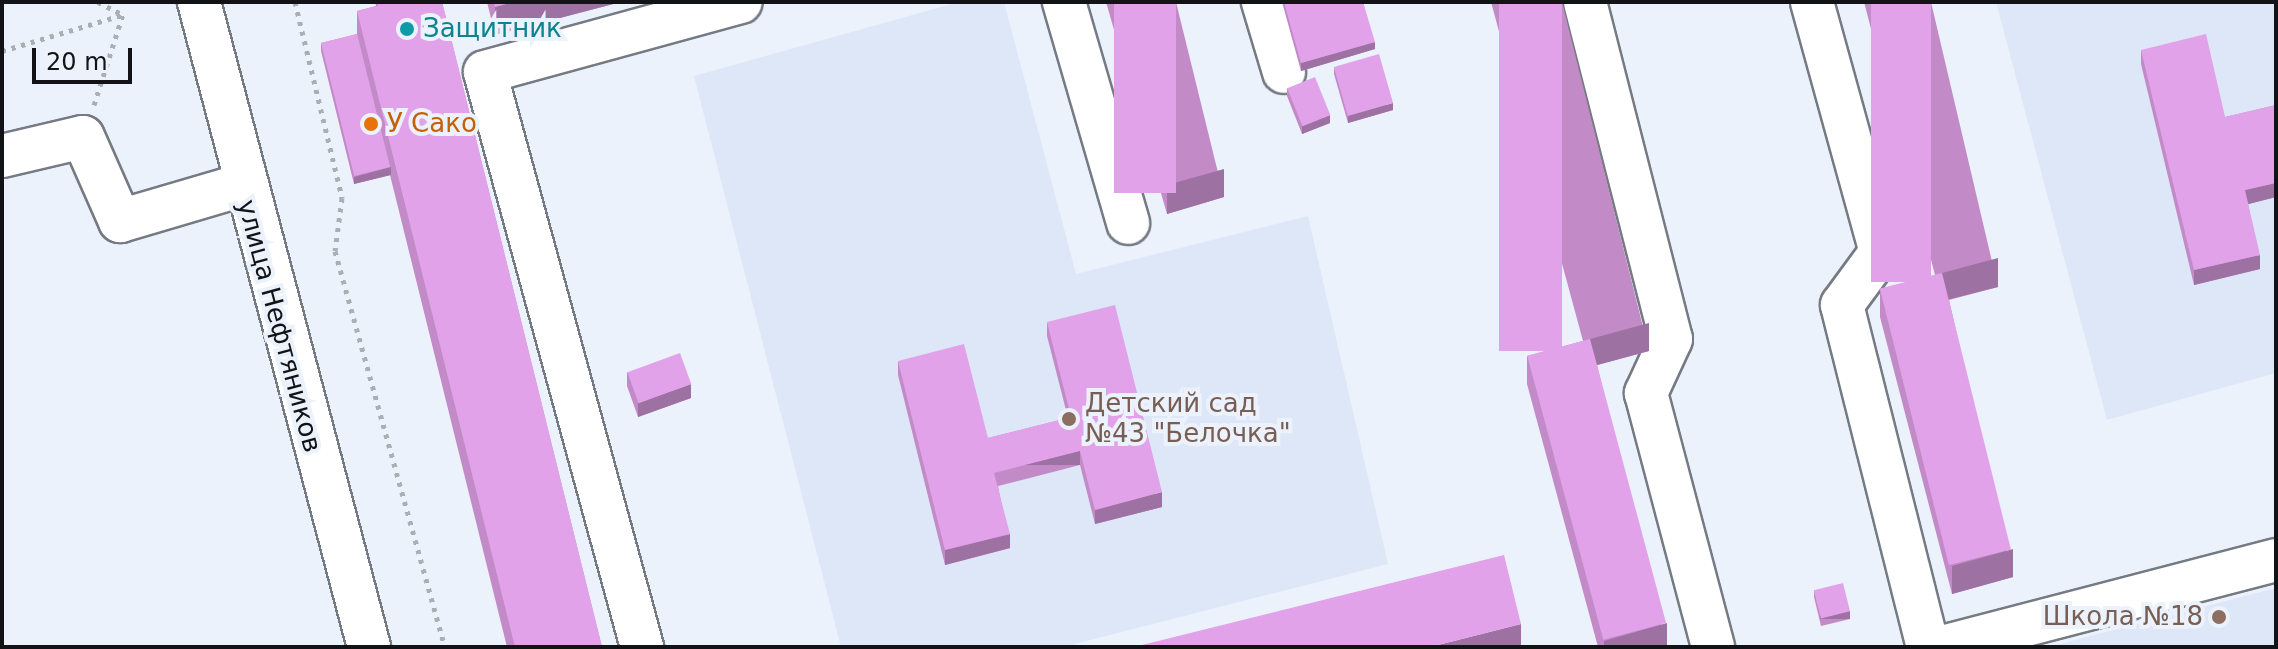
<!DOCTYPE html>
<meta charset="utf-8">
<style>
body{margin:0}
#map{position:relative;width:2278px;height:649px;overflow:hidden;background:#ecf2fb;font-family:"DejaVu Sans",sans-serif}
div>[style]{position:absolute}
.built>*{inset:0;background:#dde7f7}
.path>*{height:5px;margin-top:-2.5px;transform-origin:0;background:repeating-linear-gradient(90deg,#aaafb6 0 4px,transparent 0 10px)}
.roads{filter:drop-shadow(2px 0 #757a83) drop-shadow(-2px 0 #757a83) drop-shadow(0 2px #757a83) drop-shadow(0 -2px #757a83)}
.minor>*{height:42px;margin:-21px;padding:0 21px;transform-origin:21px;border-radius:21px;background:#fff}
.wall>*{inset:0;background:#c28bc8}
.shaded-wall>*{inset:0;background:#9e71a3;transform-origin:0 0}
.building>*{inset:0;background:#e2a2e9;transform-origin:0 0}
.dots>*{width:22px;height:22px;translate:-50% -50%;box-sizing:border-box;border:4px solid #ecf2fb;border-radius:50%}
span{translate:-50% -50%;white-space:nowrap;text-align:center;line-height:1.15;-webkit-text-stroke:8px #ecf2fb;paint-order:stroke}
.culture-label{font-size:26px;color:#0d838f}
.left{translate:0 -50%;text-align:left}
.food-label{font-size:26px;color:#c56008}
.street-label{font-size:26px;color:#111316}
.education-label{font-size:26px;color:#785e54}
.right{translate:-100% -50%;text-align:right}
.frame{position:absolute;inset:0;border:4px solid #111316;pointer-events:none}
.scale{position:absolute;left:32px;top:48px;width:100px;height:36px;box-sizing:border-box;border:4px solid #111316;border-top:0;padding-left:10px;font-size:24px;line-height:28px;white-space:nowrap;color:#111316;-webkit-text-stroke:6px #ecf2fb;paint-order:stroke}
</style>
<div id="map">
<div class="built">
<i style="clip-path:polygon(959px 2px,1004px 2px,1076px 274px,1308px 216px,1388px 564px,1063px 647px,841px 647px,694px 76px)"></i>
<i style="clip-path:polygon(1996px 2px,2276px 2px,2276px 373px,2107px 420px)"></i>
<i style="clip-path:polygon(2276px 588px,2276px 647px,2048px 647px)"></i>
</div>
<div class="path">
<i style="left:98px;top:2px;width:27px;rotate:27deg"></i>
<i style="left:295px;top:2px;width:202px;rotate:76.5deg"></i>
<i style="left:342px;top:198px;width:53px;rotate:97.5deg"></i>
<i style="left:335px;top:251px;width:411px;rotate:74.5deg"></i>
<i style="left:2px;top:51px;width:125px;rotate:-16.7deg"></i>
<i style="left:94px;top:105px;width:96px;rotate:-72.3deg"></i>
</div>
<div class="roads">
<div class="minor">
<i style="left:199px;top:2px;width:667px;rotate:75.23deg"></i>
<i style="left:1064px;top:2px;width:230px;rotate:73.8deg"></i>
<i style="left:1263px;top:2px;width:73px;rotate:73.3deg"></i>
<i style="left:1585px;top:2px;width:348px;rotate:75.7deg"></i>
<i style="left:1671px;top:339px;width:60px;rotate:114.8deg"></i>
<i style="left:1646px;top:393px;width:263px;rotate:75.2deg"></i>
<i style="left:1812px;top:2px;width:259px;rotate:74.6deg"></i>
<i style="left:1881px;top:252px;width:66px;rotate:126.3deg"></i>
<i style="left:1842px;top:305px;width:353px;rotate:75.9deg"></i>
<i style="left:2px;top:156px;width:83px;rotate:-13.2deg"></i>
<i style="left:83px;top:137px;width:92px;rotate:66.2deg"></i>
<i style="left:120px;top:221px;width:127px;rotate:-16.4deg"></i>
<i style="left:642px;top:647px;width:596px;rotate:-105.27deg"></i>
<i style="left:485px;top:72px;width:265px;rotate:-15.3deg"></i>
<i style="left:1942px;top:647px;width:345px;rotate:-14.6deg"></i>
</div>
</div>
<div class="wall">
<i style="clip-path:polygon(375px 2px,442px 2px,602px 647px,507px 647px,390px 175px,354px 184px,321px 51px,321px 43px,357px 34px,357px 11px,376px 6px)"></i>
<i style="clip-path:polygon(487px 2px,621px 2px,495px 35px)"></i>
<i style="clip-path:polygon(1106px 2px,1176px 2px,1224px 197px,1167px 214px)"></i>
<i style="clip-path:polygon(1282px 2px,1363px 2px,1375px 49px,1301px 71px)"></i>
<i style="clip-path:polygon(1491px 2px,1562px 2px,1649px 351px,1597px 365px,1667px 647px,1598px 647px,1527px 384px,1527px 356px,1583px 341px)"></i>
<i style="clip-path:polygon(1864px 2px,1931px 2px,1998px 287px,1949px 300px,2013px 577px,1952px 594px,1880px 317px,1880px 289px,1935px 275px)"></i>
<i style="clip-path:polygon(2141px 50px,2225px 117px,2276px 105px,2276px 197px,2248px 204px,2260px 269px,2194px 285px,2141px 64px)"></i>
<i style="clip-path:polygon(1334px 67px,1393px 110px,1348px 123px,1334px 74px)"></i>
<i style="clip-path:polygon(1287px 88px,1330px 123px,1302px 134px,1287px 96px)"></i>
<i style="clip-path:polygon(1047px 322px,1162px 507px,1095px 524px,1080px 465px,998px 486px,1010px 548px,945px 565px,898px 375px,898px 361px,988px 438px,1068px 418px,1047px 336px)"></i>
<i style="clip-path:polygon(627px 372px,691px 398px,638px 417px,627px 386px)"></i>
<i style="clip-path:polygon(1814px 590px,1850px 619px,1821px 626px,1814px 597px)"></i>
</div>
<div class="shaded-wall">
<i style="clip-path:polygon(513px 2px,621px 2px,495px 35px,495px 7px)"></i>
<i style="clip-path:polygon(1375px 42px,1375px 49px,1301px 71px,1301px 63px)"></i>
<i style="clip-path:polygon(1393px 103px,1393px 110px,1348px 123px,1348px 115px)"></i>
<i style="clip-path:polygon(1330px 115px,1330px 123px,1302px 134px,1302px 126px)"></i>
<i style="clip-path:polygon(391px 167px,391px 175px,354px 184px,354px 177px)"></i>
<i style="clip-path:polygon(1224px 169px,1224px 197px,1167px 214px,1167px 185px)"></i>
<i style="clip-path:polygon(2276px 183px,2276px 197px,2245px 205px,2245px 190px)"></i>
<i style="clip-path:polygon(2260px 255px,2260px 269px,2194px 285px,2194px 270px)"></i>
<i style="clip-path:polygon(1998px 258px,1998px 287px,1942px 301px,1942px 273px)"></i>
<i style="clip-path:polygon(1649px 323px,1649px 351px,1590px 367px,1590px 339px)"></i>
<i style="clip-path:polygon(691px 384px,691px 398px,638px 417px,638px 403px)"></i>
<i style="left:1080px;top:451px;width:14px;height:89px;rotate:90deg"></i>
<i style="clip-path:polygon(1162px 492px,1162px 507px,1095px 524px,1095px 510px)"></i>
<i style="clip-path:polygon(1010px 534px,1010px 548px,945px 565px,945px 550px)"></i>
<i style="clip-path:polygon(2013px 549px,2013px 577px,1952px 594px,1952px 566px)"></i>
<i style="left:1850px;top:611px;width:8px;height:30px;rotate:90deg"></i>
<i style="clip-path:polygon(1667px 623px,1667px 647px,1604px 647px,1604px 641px)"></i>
<i style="clip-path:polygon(1521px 624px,1521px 647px,1430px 647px)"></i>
</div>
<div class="building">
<i style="clip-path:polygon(377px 2px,393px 2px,378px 6px)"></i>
<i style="clip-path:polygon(393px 2px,442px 2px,602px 647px,515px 647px,357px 11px)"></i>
<i style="clip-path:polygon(494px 2px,513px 2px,495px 7px)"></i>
<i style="left:1114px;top:2px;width:62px;height:191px"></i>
<i style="clip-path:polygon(1284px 2px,1363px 2px,1375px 42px,1301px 63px)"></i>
<i style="left:1499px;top:2px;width:63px;height:349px"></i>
<i style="left:1871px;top:2px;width:60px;height:280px"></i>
<i style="left:357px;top:34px;width:137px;height:37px;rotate:76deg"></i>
<i style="clip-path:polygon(2206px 34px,2225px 117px,2276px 105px,2276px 183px,2245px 190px,2260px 255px,2194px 270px,2141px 50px)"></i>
<i style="left:1379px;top:54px;width:51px;height:47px;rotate:74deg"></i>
<i style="left:1315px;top:77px;width:41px;height:30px;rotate:68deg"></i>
<i style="left:1942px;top:273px;width:285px;height:64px;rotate:76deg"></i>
<i style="clip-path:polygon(1115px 305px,1162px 492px,1095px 510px,1080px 451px,994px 473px,1010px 534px,945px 550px,898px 361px,964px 344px,988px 438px,1071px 417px,1047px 322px)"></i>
<i style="left:1590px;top:339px;width:294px;height:65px;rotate:75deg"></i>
<i style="left:680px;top:353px;width:33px;height:56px;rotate:70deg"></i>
<i style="clip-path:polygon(1504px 555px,1521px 624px,1430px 647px,1143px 647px,1142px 645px)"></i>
<i style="left:1843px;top:583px;width:29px;height:30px;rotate:76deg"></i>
</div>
<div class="dots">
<i style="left:407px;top:29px;background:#0f9aa8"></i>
<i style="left:371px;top:124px;background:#e8710a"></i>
<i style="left:1069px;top:419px;background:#8d6e63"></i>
<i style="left:2219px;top:617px;background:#8d6e63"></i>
</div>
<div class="culture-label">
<span class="left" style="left:423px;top:29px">Защитник</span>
</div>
<div class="food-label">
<span class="left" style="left:387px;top:124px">У Сако</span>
</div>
<div class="street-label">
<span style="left:279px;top:326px;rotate:75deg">улица Нефтяников</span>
</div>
<div class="education-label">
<span class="left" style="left:1085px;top:419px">Детский сад<br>№43 "Белочка"</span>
<span class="right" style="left:2203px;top:617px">Школа №18</span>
</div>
<div class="frame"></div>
<div class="scale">20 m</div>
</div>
